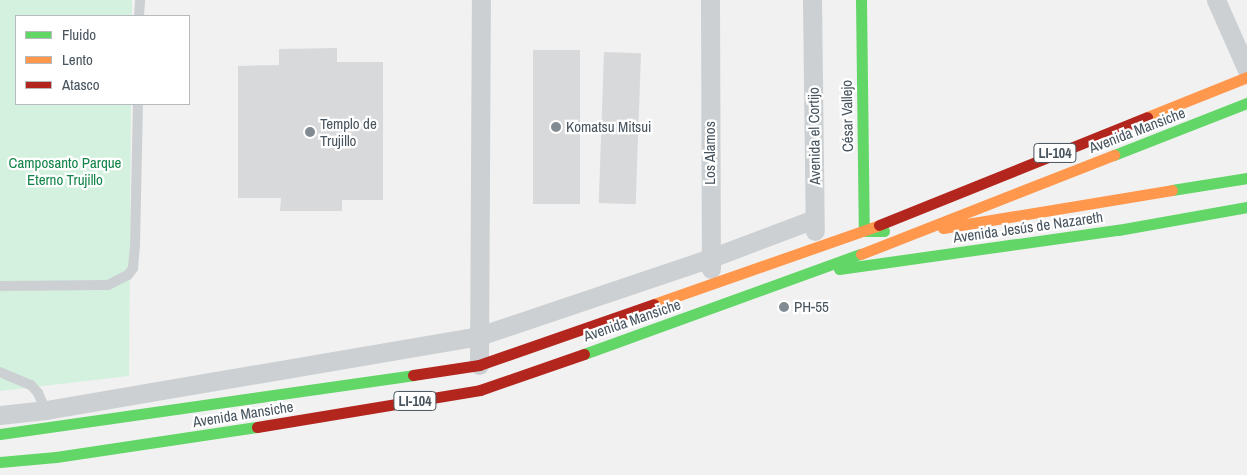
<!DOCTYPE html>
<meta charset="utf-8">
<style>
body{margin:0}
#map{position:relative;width:1247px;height:475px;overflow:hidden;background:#f1f1f1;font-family:"Archivo Narrow",sans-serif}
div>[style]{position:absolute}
.green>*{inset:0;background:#d4f1df}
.building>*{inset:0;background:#d8d9db;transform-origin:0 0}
.lane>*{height:10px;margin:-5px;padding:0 5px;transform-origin:5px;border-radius:5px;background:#ccd0d2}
.street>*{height:19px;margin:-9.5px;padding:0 9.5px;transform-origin:9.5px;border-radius:9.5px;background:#ccd0d2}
.fast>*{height:11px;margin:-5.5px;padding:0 5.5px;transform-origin:5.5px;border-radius:5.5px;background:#63d668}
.slow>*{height:11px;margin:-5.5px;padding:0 5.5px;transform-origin:5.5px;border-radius:5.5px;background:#ff974d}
.jam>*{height:11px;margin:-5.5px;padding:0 5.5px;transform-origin:5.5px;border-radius:5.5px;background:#b3261e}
.dots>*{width:14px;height:14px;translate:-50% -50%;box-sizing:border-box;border:2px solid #fff;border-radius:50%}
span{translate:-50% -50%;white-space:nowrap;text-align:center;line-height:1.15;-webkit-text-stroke:4.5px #fff;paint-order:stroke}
.shield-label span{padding:1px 4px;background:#fff;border:1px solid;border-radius:4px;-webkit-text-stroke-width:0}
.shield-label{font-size:14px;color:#47545e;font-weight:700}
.street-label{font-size:15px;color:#47545e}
.poi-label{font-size:15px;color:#47545e}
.left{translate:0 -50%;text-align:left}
.park-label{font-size:15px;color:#138448}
.legend{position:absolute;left:15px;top:15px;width:175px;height:90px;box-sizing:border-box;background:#fff;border:1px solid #b5bbbf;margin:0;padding:6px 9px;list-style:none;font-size:15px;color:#47545e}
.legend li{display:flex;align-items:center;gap:10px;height:25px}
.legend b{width:25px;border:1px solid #b5bbbf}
</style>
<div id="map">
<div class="green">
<i style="clip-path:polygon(0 0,132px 0,132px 16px,16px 16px,16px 104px,131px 104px,129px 376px,0 391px)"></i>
</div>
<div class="building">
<i style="clip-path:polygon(337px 48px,337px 62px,383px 62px,383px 200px,342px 200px,342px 211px,280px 211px,281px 198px,238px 198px,238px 66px,279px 65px,279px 49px)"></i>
<i style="left:533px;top:50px;width:47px;height:154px"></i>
<i style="left:604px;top:52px;width:37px;height:151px;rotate:2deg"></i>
</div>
<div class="lane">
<i style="left:139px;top:16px;width:16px;rotate:-86deg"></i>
<i style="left:0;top:286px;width:108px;rotate:-0.5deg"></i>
<i style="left:108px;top:285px;width:22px;rotate:-27deg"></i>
<i style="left:128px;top:275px;width:9px;rotate:-54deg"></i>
<i style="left:133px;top:268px;width:23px;rotate:-85deg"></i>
<i style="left:135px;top:245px;width:141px;rotate:-88.8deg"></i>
<i style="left:0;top:372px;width:34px;rotate:23deg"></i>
<i style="left:31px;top:385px;width:11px;rotate:49deg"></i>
<i style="left:38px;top:393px;width:22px;rotate:66deg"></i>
</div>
<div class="street">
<i style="left:710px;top:0;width:269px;rotate:89.8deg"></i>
<i style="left:812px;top:0;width:231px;rotate:89.3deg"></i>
<i style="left:1216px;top:0;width:77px;rotate:66.1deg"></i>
<i style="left:479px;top:365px;width:365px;rotate:-89.7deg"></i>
<i style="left:0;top:415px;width:46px;rotate:-6.2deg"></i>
<i style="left:46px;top:410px;width:439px;rotate:-9.7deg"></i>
<i style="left:479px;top:336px;width:245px;rotate:-18.6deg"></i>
<i style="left:711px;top:258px;width:110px;rotate:-20.7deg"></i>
</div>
<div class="fast">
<i style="left:861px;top:0;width:231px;rotate:89.3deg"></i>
<i style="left:864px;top:231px;width:20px"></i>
<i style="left:1114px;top:155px;width:143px;rotate:-21.4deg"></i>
<i style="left:1172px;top:190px;width:76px;rotate:-9.1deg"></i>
<i style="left:839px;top:269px;width:282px;rotate:-8deg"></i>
<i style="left:1118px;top:230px;width:131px;rotate:-10.1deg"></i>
<i style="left:584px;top:354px;width:294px;rotate:-19.9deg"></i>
<i style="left:0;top:434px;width:417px;rotate:-8.1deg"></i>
<i style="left:0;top:462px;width:56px;rotate:-5.1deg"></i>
<i style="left:56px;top:457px;width:203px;rotate:-8.5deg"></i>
</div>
<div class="slow">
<i style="left:1147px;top:117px;width:108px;rotate:-21.8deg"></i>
<i style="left:943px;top:228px;width:232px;rotate:-9.4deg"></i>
<i style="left:861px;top:254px;width:272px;rotate:-21.4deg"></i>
<i style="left:654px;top:304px;width:238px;rotate:-19.3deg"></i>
</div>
<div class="jam">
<i style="left:879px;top:225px;width:289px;rotate:-21.9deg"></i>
<i style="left:413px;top:375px;width:67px;rotate:-8.6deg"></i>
<i style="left:479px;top:365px;width:185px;rotate:-19.2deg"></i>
<i style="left:257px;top:427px;width:226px;rotate:-9.4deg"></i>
<i style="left:480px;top:390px;width:110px;rotate:-19.1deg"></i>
</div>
<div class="dots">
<i style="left:556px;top:127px;background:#828b91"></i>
<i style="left:310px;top:132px;background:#828b91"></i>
<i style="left:784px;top:307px;background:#828b91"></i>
</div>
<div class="shield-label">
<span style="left:1055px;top:153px">LI-104</span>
<span style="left:415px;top:401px">LI-104</span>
</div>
<div class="street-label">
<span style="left:847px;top:116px;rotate:-91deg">César Vallejo</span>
<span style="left:1137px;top:130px;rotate:-21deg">Avenida Mansiche</span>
<span style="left:814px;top:136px;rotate:-91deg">Avenida el Cortijo</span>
<span style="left:710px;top:153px;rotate:-90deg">Los Alamos</span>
<span style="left:1028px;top:227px;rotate:-8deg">Avenida Jesús de Nazareth</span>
<span style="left:632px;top:320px;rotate:-19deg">Avenida Mansiche</span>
<span style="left:243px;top:414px;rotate:-9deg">Avenida Mansiche</span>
</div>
<div class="poi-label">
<span class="left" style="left:320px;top:132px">Templo de<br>Trujillo</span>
<span class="left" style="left:566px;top:127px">Komatsu Mitsui</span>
<span class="left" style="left:794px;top:307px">PH-55</span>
</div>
<div class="park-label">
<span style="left:65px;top:171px">Camposanto Parque<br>Eterno Trujillo</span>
</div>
<ul class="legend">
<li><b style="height:6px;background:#63d668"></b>Fluido</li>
<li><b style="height:6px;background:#ff974d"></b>Lento</li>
<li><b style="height:6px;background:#b3261e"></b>Atasco</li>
</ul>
</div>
